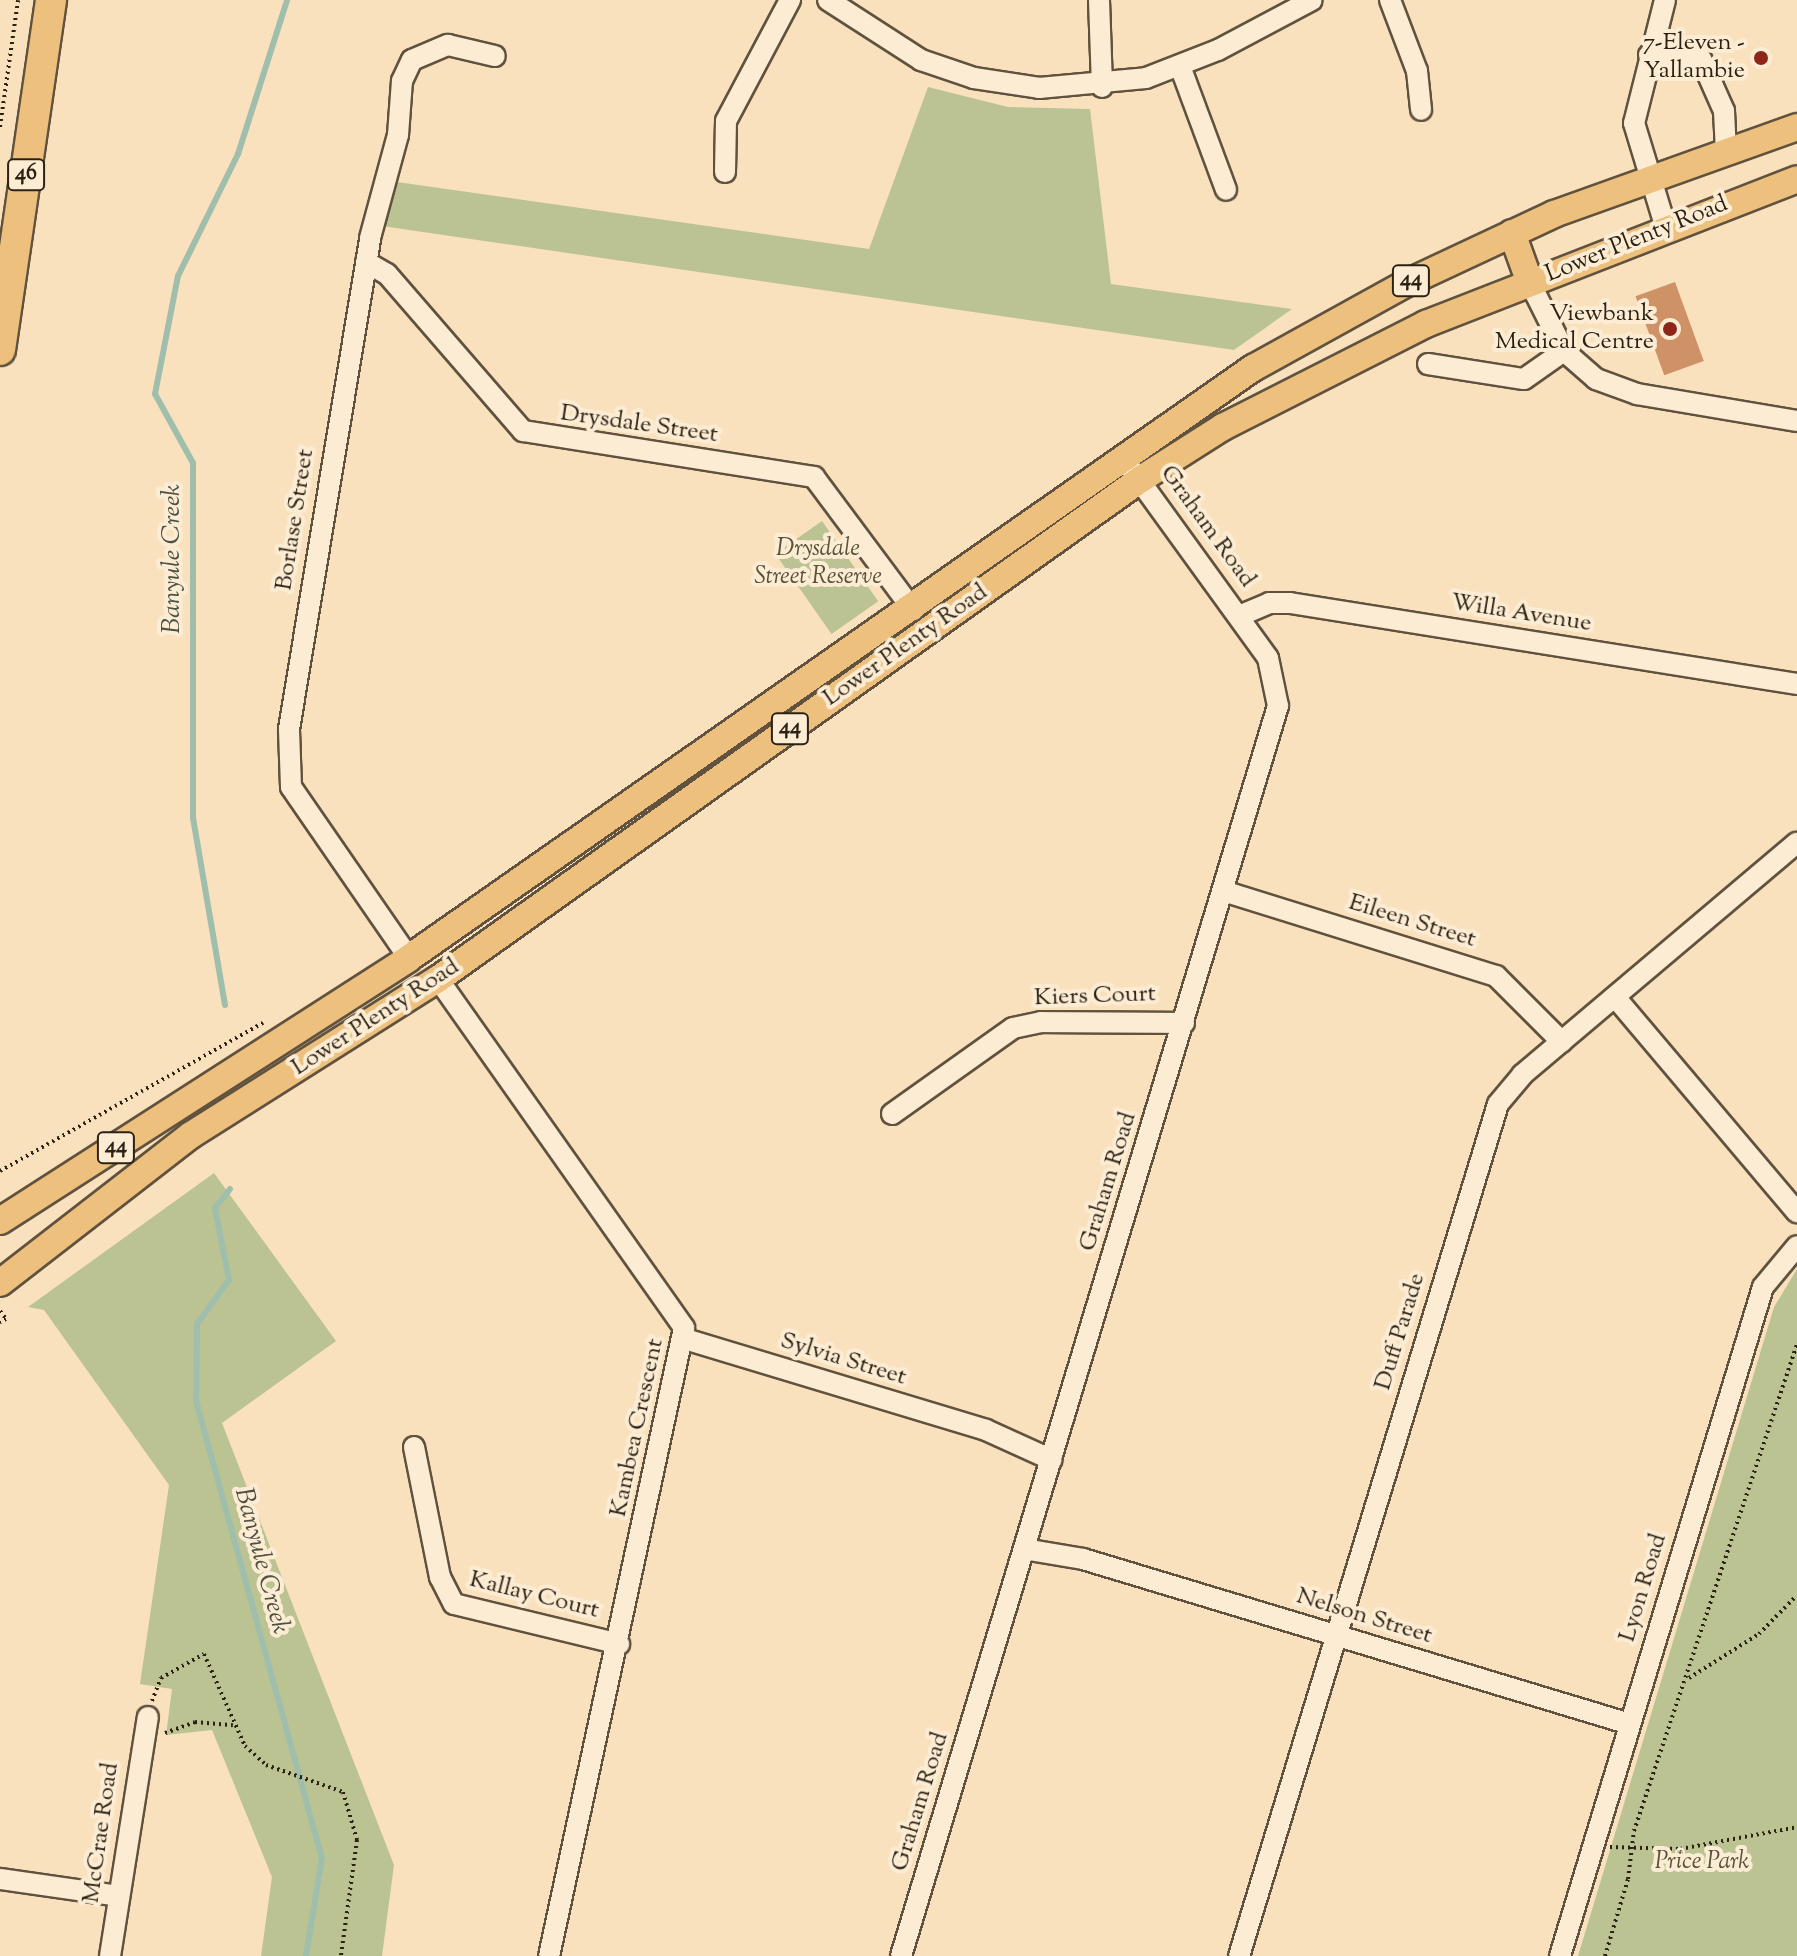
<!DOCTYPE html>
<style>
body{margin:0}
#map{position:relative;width:1797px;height:1956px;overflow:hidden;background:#fae1bd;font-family:"Sorts Mill Goudy",serif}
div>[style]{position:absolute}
.green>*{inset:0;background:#bcc392;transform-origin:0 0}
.stream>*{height:6px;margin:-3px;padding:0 3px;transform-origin:3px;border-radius:3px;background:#9fbeac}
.building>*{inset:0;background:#cf9166;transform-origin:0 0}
.path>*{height:4px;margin-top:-2px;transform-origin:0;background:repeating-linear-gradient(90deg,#2c2214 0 2px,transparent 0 6px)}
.roads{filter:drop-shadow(2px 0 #60523e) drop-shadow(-2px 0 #60523e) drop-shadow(0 2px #60523e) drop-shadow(0 -2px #60523e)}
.minor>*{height:20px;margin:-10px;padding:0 10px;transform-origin:10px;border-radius:10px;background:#fcecd4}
.major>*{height:26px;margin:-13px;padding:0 13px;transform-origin:13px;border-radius:13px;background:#edc07e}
.highway>*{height:30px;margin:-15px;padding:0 15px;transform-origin:15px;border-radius:15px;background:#edc07e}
.dots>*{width:22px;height:22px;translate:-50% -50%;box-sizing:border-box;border:4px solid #fcecd4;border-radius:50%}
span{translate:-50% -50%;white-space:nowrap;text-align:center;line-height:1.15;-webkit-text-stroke:8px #fcecd4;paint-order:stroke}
.shield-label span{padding:2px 6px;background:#fcecd4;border:2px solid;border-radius:6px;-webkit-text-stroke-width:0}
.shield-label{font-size:22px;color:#2c2214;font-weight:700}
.poi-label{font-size:24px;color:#2c2214}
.right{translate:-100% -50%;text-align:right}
.street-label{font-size:24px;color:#2c2214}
.park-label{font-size:24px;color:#57523a;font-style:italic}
.water-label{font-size:26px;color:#4e5142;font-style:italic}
</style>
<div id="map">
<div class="green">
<i style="clip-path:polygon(928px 87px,1008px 107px,1090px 109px,1111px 284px,1292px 309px,1234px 350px,382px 226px,397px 182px,869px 249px)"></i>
<i style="left:822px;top:521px;width:98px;height:57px;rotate:55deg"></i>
<i style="clip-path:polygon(214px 1173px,336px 1341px,222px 1423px,394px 1865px,382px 1956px,261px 1956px,272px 1877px,212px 1730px,166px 1735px,172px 1689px,140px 1684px,169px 1485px,44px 1310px,28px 1307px)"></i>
<i style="clip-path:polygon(1797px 1269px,1797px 1956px,1578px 1956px,1774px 1307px)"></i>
</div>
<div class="stream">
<i style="left:225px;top:1005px;width:190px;rotate:-99.7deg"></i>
<i style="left:193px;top:818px;width:355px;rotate:-90deg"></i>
<i style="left:193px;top:463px;width:79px;rotate:-118.8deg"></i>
<i style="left:155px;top:394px;width:120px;rotate:-79deg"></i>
<i style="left:178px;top:276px;width:136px;rotate:-63.8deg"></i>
<i style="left:238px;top:154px;width:162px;rotate:-72.3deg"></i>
<i style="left:230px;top:1189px;width:24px;rotate:128deg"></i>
<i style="left:215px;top:1208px;width:73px;rotate:79deg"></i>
<i style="left:229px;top:1280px;width:54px;rotate:126deg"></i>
<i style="left:197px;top:1324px;width:77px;rotate:90.7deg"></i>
<i style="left:196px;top:1401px;width:473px;rotate:74.6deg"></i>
<i style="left:322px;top:1857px;width:100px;rotate:99.2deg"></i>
</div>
<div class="building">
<i style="left:1675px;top:282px;width:84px;height:42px;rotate:70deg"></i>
</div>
<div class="path">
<i style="left:0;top:127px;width:128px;rotate:-81.9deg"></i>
<i style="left:0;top:1171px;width:302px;rotate:-29.4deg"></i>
<i style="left:0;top:1311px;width:10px;rotate:53deg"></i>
<i style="left:6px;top:1319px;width:7px;rotate:153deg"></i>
<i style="left:1689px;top:1678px;width:83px;rotate:-32.2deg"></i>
<i style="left:1759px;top:1634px;width:54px;rotate:-45.7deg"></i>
<i style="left:152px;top:1701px;width:25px;rotate:-69deg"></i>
<i style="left:161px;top:1678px;width:49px;rotate:-29.2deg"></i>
<i style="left:204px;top:1654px;width:101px;rotate:66deg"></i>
<i style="left:245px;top:1746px;width:28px;rotate:42deg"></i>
<i style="left:266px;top:1765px;width:82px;rotate:19.3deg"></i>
<i style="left:343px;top:1792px;width:50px;rotate:73.7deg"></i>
<i style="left:357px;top:1840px;width:117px;rotate:97.9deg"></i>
<i style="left:165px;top:1733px;width:32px;rotate:-20deg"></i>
<i style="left:195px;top:1722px;width:38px;rotate:5deg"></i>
<i style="left:1610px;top:1847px;width:70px;rotate:1.6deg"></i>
<i style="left:1680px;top:1849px;width:119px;rotate:-10.6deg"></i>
<i style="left:1605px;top:1956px;width:80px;rotate:-73.4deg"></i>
<i style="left:1628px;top:1879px;width:48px;rotate:-82.9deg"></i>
<i style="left:1634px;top:1831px;width:514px;rotate:-71.49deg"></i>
</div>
<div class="roads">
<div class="minor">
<i style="left:828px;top:0;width:111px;rotate:32.8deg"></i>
<i style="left:921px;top:60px;width:56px;rotate:18.8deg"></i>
<i style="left:974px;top:78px;width:66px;rotate:8.7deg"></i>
<i style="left:1039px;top:88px;width:107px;rotate:-5.3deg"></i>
<i style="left:1146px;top:78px;width:77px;rotate:-21.3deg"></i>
<i style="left:1218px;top:50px;width:106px;rotate:-28deg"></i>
<i style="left:1099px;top:0;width:87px;rotate:88deg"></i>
<i style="left:1390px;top:0;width:76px;rotate:69.2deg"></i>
<i style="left:1417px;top:71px;width:39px;rotate:84deg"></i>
<i style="left:1665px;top:0;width:127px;rotate:104.1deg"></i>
<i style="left:1634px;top:123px;width:110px;rotate:73.1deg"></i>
<i style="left:1649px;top:55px;width:52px;rotate:4.4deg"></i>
<i style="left:1701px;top:59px;width:57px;rotate:66.1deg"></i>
<i style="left:1724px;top:111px;width:41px;rotate:87.2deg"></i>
<i style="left:1180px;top:66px;width:132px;rotate:69.6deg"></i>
<i style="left:725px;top:172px;width:51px;rotate:-88.9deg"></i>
<i style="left:726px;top:121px;width:137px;rotate:-62.1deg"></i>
<i style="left:366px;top:262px;width:24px;rotate:30deg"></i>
<i style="left:387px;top:274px;width:208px;rotate:49.1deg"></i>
<i style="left:523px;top:431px;width:295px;rotate:9deg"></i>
<i style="left:814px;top:477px;width:166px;rotate:53.3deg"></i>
<i style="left:1530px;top:283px;width:76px;rotate:63.4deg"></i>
<i style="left:1564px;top:351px;width:43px;rotate:41.2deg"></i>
<i style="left:1596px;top:379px;width:44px;rotate:20.1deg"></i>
<i style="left:1637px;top:394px;width:162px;rotate:9.6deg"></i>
<i style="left:1428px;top:364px;width:97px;rotate:8.9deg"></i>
<i style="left:1524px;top:379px;width:49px;rotate:-35deg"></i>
<i style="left:1239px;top:616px;width:33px;rotate:-23deg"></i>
<i style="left:1269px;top:603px;width:21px"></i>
<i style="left:1290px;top:603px;width:513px;rotate:9.08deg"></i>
<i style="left:1223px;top:891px;width:286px;rotate:17.3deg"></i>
<i style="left:1496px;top:976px;width:93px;rotate:45deg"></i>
<i style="left:409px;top:958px;width:208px;rotate:-124.6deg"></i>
<i style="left:291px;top:787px;width:58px;rotate:-92deg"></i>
<i style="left:289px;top:729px;width:498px;rotate:-80.6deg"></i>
<i style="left:370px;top:238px;width:107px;rotate:-74.8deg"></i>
<i style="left:398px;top:135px;width:54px;rotate:-85.8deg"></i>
<i style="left:402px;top:81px;width:23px;rotate:-65deg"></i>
<i style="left:412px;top:60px;width:39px;rotate:-23deg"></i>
<i style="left:448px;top:45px;width:48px;rotate:13.2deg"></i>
<i style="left:438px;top:979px;width:427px;rotate:54.8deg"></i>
<i style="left:684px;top:1328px;width:642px;rotate:102.13deg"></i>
<i style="left:1615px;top:997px;width:282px;rotate:49.8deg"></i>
<i style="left:892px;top:1114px;width:148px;rotate:-35.4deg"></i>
<i style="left:1013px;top:1028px;width:29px;rotate:-12deg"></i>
<i style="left:1041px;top:1022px;width:143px;rotate:0.4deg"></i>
<i style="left:685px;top:1339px;width:314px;rotate:16.8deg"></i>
<i style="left:986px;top:1430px;width:72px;rotate:24.4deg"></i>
<i style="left:414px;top:1447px;width:133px;rotate:78.7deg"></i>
<i style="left:440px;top:1577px;width:30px;rotate:63deg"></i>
<i style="left:454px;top:1604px;width:170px;rotate:13.6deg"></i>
<i style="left:1024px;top:1549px;width:60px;rotate:9.6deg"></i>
<i style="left:1083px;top:1559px;width:571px;rotate:16.79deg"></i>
<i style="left:0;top:1879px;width:120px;rotate:8.1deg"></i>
<i style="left:110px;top:1956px;width:242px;rotate:-81deg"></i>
<i style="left:901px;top:1956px;width:1306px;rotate:-73.22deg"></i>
<i style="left:1278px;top:706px;width:49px;rotate:-101.8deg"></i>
<i style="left:1268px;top:658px;width:247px;rotate:-125.9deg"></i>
<i style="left:1239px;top:1956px;width:890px;rotate:-73.09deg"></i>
<i style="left:1498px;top:1104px;width:38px;rotate:-50deg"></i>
<i style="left:1522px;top:1075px;width:360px;rotate:-40.2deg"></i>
<i style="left:1560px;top:1956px;width:699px;rotate:-73.12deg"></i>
<i style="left:1763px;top:1287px;width:53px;rotate:-50.3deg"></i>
</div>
<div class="major">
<i style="left:1512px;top:233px;width:53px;rotate:70.2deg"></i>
<i style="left:0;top:1221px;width:486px;rotate:-32.7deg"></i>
<i style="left:409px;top:958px;width:1030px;rotate:-34.96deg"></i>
<i style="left:1253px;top:368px;width:178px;rotate:-28.9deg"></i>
<i style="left:1409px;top:282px;width:160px;rotate:-25.1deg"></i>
<i style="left:1554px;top:214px;width:258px;rotate:-19.7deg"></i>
<i style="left:0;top:1283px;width:242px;rotate:-37.8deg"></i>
<i style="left:191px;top:1135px;width:292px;rotate:-32.3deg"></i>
<i style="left:438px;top:979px;width:863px;rotate:-35.42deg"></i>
<i style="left:1141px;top:479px;width:97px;rotate:-32.4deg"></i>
<i style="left:1223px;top:427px;width:228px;rotate:-26.9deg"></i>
<i style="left:1426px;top:324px;width:398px;rotate:-21.3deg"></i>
</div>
<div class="highway">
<i style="left:0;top:350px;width:354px;rotate:-81.7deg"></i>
</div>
</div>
<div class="dots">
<i style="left:1761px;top:58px;background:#8f2418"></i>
<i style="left:1670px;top:329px;background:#8f2418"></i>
</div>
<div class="shield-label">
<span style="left:26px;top:175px">46</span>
<span style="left:1411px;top:281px">44</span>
<span style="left:790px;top:729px">44</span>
<span style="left:116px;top:1148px">44</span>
</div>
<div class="poi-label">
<span class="right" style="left:1745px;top:58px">7-Eleven -<br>Yallambie</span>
<span class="right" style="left:1654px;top:329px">Viewbank<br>Medical Centre</span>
</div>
<div class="street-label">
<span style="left:1637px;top:240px;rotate:-22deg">Lower Plenty Road</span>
<span style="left:639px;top:425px;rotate:8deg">Drysdale Street</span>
<span style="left:296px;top:520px;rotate:-81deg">Borlase Street</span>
<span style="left:1207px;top:527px;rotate:54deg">Graham Road</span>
<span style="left:1521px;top:614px;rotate:9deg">Willa Avenue</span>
<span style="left:906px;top:646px;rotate:-35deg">Lower Plenty Road</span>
<span style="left:1412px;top:922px;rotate:17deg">Eileen Street</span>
<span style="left:1095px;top:997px;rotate:-2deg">Kiers Court</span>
<span style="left:376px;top:1018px;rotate:-33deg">Lower Plenty Road</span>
<span style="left:1109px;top:1182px;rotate:-73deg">Graham Road</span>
<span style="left:1401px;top:1332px;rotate:-73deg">Duff Parade</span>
<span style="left:843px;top:1360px;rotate:17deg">Sylvia Street</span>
<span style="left:638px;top:1428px;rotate:-78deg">Kambea Crescent</span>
<span style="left:1644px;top:1588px;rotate:-73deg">Lyon Road</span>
<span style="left:534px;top:1596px;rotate:14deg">Kallay Court</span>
<span style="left:1364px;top:1617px;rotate:17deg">Nelson Street</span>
<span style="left:921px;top:1802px;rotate:-73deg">Graham Road</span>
<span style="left:102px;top:1833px;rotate:-82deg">McCrae Road</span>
</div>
<div class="park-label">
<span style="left:818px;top:564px">Drysdale<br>Street Reserve</span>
<span style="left:1702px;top:1863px">Price Park</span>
</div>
<div class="water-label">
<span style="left:173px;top:559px;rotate:-90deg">Banyule Creek</span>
<span style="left:261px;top:1561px;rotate:75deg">Banyule Creek</span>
</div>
</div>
